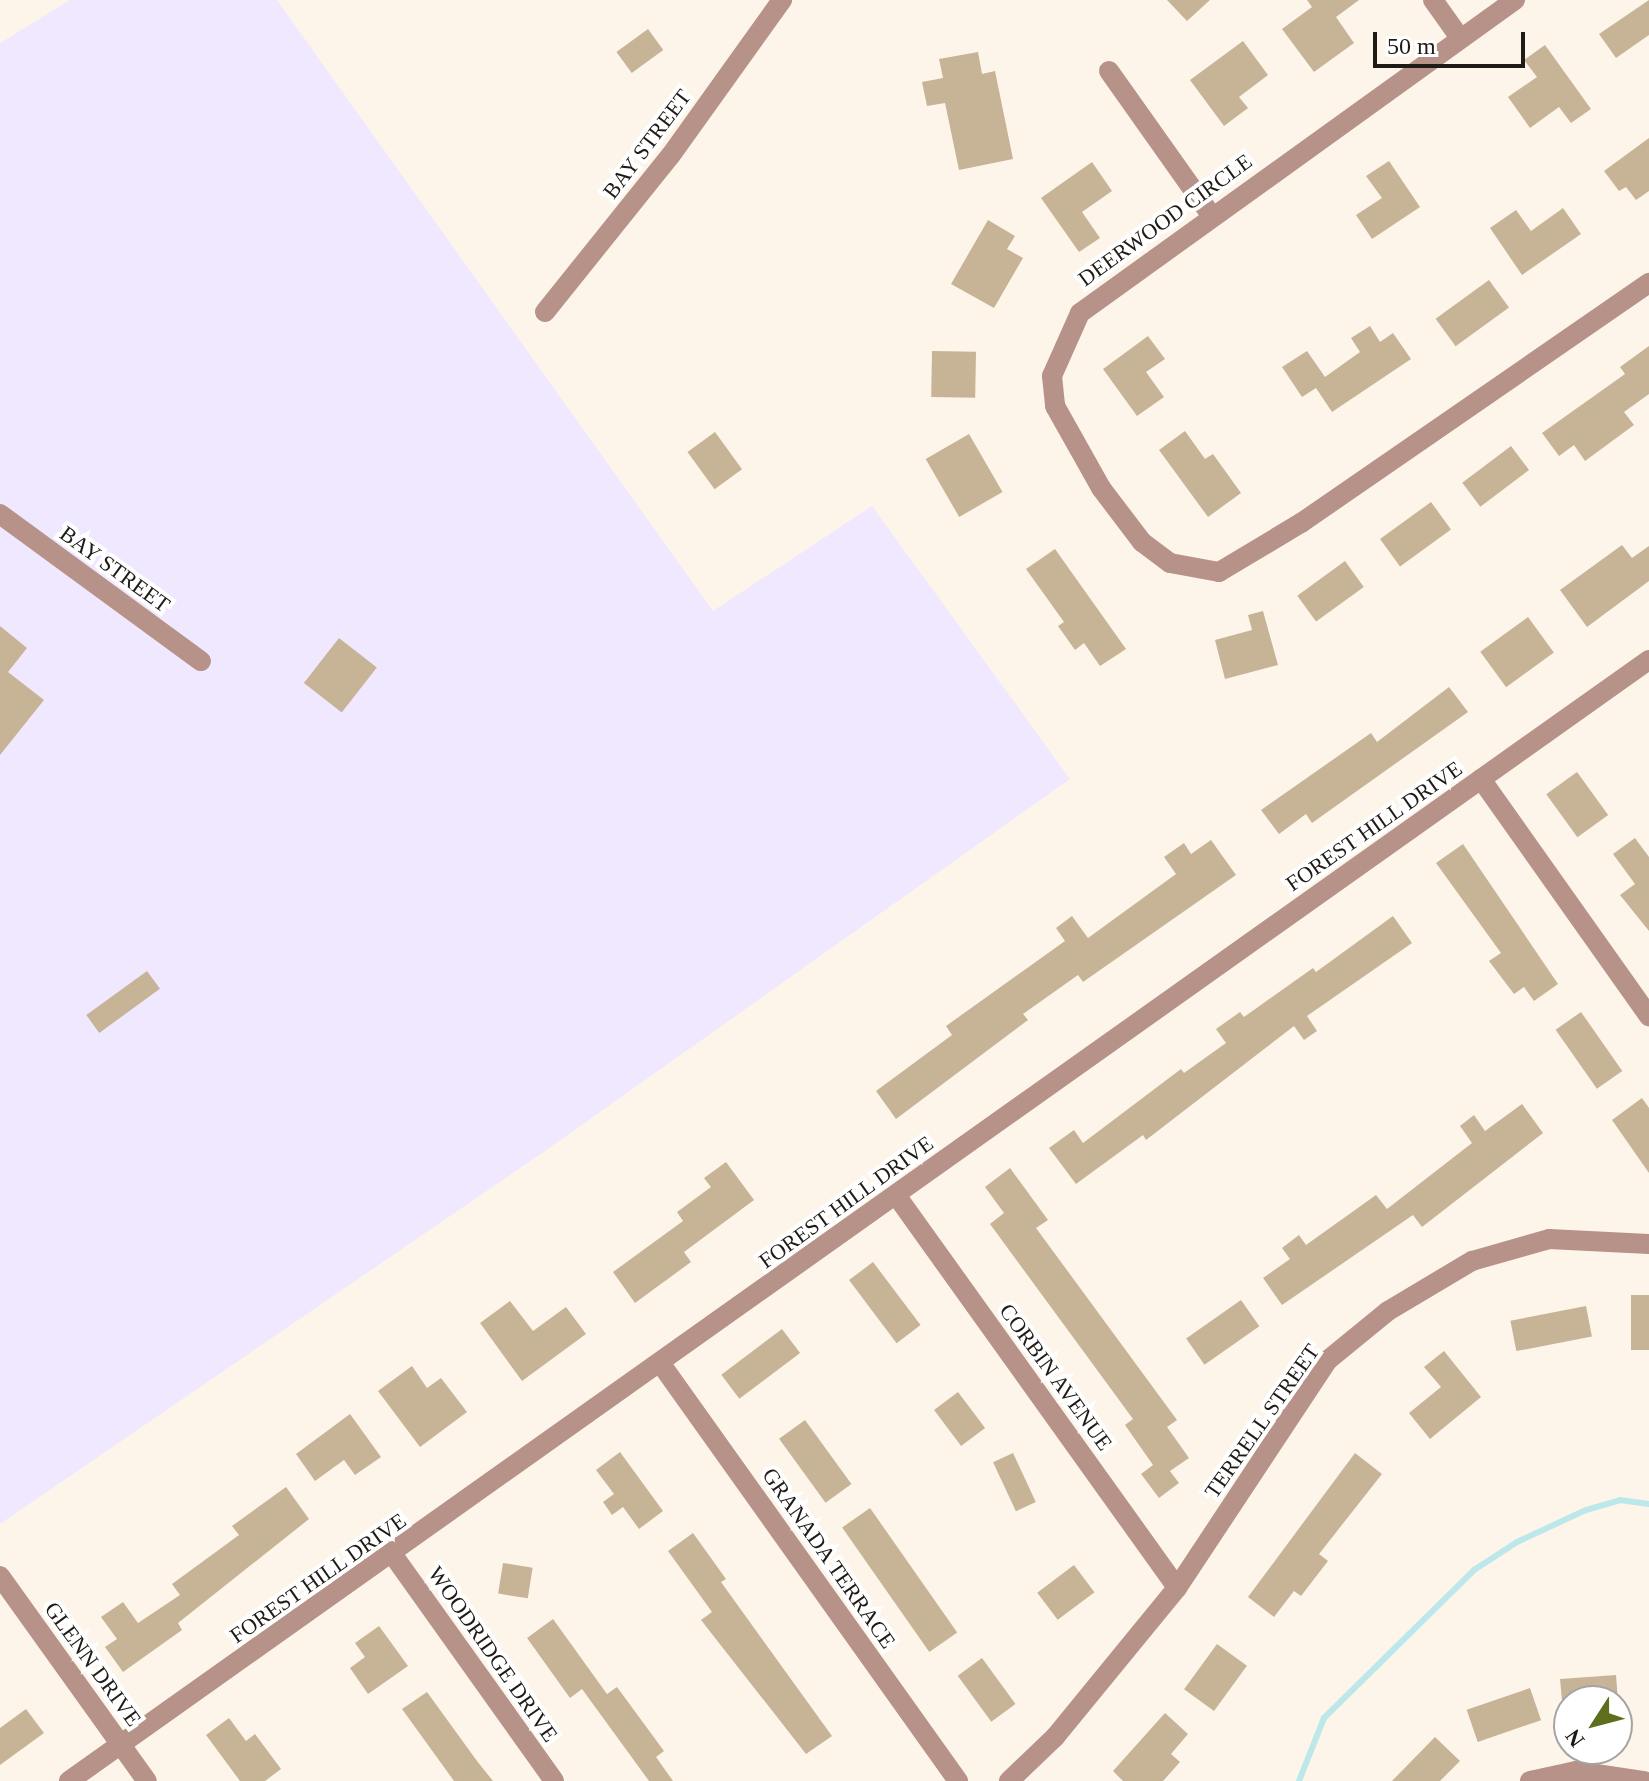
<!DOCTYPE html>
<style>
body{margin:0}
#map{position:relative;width:1649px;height:1781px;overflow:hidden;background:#fdf5e9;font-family:"Times New Roman",serif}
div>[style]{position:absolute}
.commercial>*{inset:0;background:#f0e8fe}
.stream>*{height:6px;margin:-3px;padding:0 3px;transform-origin:3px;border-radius:3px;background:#bce8eb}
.building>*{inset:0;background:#c7b497;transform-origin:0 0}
.minor>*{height:20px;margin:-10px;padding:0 10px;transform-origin:10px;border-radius:10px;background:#b79289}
span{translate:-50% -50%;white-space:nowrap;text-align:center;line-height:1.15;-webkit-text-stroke:8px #fff;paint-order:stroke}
.street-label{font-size:22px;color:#1e1b16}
.north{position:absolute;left:1553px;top:1685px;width:80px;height:80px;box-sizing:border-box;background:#fff;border:2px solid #a5a4a2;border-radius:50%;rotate:234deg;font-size:22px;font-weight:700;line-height:32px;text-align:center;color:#1e1b16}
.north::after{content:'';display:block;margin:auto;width:28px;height:36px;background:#5d6f1c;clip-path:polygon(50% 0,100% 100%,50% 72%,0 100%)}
.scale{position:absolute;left:1373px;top:32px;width:152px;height:36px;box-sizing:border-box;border:4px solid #1e1b16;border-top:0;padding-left:10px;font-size:24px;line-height:28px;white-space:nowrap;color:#1e1b16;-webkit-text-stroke:6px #fff;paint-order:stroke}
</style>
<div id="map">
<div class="commercial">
<i style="clip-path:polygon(70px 0,277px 0,713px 611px,872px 506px,1070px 779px,545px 1151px,0 1524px,0 43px)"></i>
</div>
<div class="stream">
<i style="left:1299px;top:1781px;width:68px;rotate:-68.4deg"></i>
<i style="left:1324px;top:1718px;width:211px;rotate:-44.6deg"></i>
<i style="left:1474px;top:1570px;width:51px;rotate:-33.1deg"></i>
<i style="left:1517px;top:1542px;width:76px;rotate:-24.9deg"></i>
<i style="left:1586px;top:1510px;width:35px;rotate:-16deg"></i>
<i style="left:1620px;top:1500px;width:29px;rotate:8deg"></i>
</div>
<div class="building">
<i style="clip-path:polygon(1167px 0,1210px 0,1187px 21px)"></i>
<i style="clip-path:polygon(1307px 0,1359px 0,1336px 17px,1354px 43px,1314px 72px,1282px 29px,1312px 7px)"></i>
<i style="clip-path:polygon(1649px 0,1649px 35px,1616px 58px,1599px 34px)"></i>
<i style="left:648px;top:29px;width:26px;height:39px;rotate:54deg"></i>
<i style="clip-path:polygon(1243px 41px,1268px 75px,1239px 97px,1248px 108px,1224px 126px,1190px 80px)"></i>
<i style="clip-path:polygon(1545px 45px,1591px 109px,1571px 123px,1559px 107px,1530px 128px,1508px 97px,1537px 77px,1524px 60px)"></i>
<i style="clip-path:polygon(978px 52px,982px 74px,995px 71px,1013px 159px,959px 170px,945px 103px,927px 106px,922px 82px,943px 78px,939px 59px)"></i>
<i style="clip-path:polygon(1649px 138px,1649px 191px,1636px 200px,1626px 187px,1619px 191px,1604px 171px)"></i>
<i style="clip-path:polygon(1389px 161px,1420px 207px,1372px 239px,1356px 215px,1382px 198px,1366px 176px)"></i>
<i style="clip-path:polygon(1092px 162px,1112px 191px,1082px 212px,1100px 238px,1079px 252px,1041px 198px)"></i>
<i style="clip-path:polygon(1563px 208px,1581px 234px,1522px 275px,1490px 228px,1516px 210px,1531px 231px)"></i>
<i style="clip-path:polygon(988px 220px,1015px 236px,1007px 249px,1023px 258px,994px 308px,951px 284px)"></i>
<i style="left:1489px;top:280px;width:34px;height:66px;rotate:54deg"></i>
<i style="clip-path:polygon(1370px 326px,1380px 342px,1393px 333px,1411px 359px,1332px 412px,1316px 388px,1302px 397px,1282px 367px,1307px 351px,1325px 377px,1360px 352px,1351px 338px)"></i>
<i style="clip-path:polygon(1148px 336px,1165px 359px,1146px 372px,1164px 397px,1137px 416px,1103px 369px)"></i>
<i style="clip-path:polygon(1649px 346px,1649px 394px,1624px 412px,1634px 425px,1585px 461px,1574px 445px,1559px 456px,1542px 433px,1625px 374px,1620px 367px)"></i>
<i style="left:932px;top:351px;width:44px;height:46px;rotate:1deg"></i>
<i style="clip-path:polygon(1185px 431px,1205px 459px,1213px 454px,1241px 493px,1208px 517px,1159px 450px)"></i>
<i style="left:715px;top:432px;width:46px;height:34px;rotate:54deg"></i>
<i style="left:969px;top:434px;width:67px;height:50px;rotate:60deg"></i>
<i style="left:1511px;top:446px;width:30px;height:61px;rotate:53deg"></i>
<i style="left:1431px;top:502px;width:34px;height:63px;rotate:54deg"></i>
<i style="clip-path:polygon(1622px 545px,1632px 558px,1649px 546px,1649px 581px,1587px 627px,1560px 590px)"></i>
<i style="clip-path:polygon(1055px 549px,1126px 649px,1100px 666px,1084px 643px,1075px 650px,1058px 626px,1064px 622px,1026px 569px)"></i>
<i style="left:1345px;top:561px;width:32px;height:59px;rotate:54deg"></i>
<i style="clip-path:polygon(1263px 611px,1278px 665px,1225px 679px,1215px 640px,1252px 630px,1248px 615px)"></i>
<i style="left:1528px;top:617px;width:44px;height:59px;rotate:54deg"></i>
<i style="clip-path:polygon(0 626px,27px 648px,8px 672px,44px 700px,0 755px)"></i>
<i style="left:339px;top:638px;width:48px;height:57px;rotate:38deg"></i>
<i style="clip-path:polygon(1449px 687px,1468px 712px,1312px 823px,1306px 814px,1279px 834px,1261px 810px,1371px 733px,1377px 742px)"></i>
<i style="left:1577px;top:772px;width:53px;height:38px;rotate:54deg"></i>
<i style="clip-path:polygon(1635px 838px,1649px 857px,1649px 931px,1620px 895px,1635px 884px,1613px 854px)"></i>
<i style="clip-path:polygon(1211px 840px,1236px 875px,1083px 982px,1078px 975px,1023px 1014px,1028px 1020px,896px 1119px,876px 1091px,952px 1035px,946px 1026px,1065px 941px,1056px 928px,1072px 916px,1088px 938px,1176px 874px,1164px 857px,1184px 843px,1191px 854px)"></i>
<i style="clip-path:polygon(1463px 844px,1558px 984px,1534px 1001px,1524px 987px,1514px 994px,1489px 961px,1501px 953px,1436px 863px)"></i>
<i style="clip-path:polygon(1393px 916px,1412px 943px,1307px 1016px,1317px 1031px,1304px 1040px,1294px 1026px,1146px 1140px,1143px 1135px,1076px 1184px,1049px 1148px,1074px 1130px,1083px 1143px,1181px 1069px,1184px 1073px,1226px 1043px,1216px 1029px,1240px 1012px,1244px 1017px,1313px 968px,1316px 972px)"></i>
<i style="left:147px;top:971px;width:22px;height:75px;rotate:54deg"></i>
<i style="left:1581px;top:1012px;width:72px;height:31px;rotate:55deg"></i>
<i style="clip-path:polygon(1642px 1098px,1649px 1108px,1649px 1173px,1612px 1120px)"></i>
<i style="clip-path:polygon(1522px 1104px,1543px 1133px,1422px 1227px,1413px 1215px,1282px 1305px,1263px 1278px,1290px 1259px,1282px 1248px,1299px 1235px,1306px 1245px,1376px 1195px,1387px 1209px,1472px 1143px,1460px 1126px,1474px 1115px,1485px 1131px)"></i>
<i style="clip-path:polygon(726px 1162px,754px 1200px,684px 1252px,691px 1262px,635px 1303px,613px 1272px,683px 1221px,677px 1212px,711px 1187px,704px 1178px)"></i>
<i style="clip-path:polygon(1010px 1168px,1048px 1220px,1036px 1228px,1177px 1420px,1167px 1427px,1189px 1458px,1170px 1471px,1179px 1483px,1159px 1498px,1141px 1474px,1153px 1465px,1125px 1425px,1133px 1419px,990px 1224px,1004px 1213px,985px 1187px)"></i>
<i style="left:873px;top:1262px;width:79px;height:30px;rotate:53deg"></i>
<i style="left:1631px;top:1295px;width:18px;height:55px"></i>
<i style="left:1241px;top:1300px;width:32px;height:67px;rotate:55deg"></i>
<i style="clip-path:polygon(510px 1301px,533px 1331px,566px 1307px,586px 1334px,522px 1381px,480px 1323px)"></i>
<i style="left:1586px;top:1306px;width:31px;height:77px;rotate:79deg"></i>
<i style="left:782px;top:1329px;width:30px;height:76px;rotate:53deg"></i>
<i style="clip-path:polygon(1444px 1351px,1481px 1397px,1430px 1439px,1409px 1413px,1441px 1387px,1424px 1367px)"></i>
<i style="clip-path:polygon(412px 1366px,427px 1388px,441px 1378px,467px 1412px,420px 1447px,378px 1391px)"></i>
<i style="left:958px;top:1392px;width:45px;height:30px;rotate:53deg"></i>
<i style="clip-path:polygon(350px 1414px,381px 1457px,355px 1475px,344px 1460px,315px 1481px,296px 1454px)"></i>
<i style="left:805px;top:1420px;width:79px;height:32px;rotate:54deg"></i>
<i style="clip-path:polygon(620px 1452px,663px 1511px,639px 1529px,623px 1507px,612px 1515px,603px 1502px,614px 1494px,596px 1470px)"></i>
<i style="left:1013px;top:1453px;width:54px;height:22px;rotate:65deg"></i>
<i style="clip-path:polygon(1355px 1453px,1382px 1474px,1319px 1554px,1328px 1561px,1301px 1596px,1294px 1591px,1274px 1617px,1248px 1597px)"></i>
<i style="clip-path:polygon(286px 1487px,309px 1519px,178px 1623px,182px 1630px,123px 1672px,105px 1647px,117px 1639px,101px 1617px,123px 1602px,138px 1623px,180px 1595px,172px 1584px,239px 1535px,232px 1526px)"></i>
<i style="left:870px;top:1508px;width:152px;height:34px;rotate:55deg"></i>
<i style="clip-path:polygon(693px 1533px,726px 1579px,721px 1582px,832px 1736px,806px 1754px,701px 1620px,712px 1612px,668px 1551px)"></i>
<i style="left:503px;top:1563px;width:30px;height:31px;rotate:9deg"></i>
<i style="left:1074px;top:1565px;width:34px;height:46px;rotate:53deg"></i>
<i style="clip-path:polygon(553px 1619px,607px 1694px,617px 1687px,664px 1751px,656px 1757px,673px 1781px,649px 1781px,582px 1689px,570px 1698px,527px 1638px)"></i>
<i style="clip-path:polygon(379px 1626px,408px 1666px,368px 1694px,350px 1668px,365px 1657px,355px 1643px)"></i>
<i style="left:1217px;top:1644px;width:37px;height:56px;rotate:36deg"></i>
<i style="left:982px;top:1658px;width:57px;height:30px;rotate:54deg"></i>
<i style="clip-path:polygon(1616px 1675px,1618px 1701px,1562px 1701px,1560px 1679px)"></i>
<i style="left:1530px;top:1688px;width:34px;height:67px;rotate:71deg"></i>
<i style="clip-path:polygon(427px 1692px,477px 1761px,493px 1781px,454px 1781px,402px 1709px)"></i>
<i style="clip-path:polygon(26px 1709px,44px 1733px,0 1765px,0 1728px)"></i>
<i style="clip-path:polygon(1165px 1713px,1188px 1734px,1171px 1754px,1180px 1762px,1163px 1781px,1123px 1781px,1113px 1771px)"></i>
<i style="clip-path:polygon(229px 1718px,246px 1741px,255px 1734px,281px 1769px,265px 1781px,240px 1781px,206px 1735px)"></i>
<i style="clip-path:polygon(1435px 1737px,1460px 1761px,1440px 1781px,1392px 1781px)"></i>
</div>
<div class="minor">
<i style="left:1433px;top:0;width:47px;rotate:54.6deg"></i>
<i style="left:1515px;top:0;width:536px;rotate:144.26deg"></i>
<i style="left:1080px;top:313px;width:69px;rotate:114deg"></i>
<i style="left:1052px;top:376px;width:30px;rotate:84deg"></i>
<i style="left:1055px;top:406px;width:94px;rotate:60.7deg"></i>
<i style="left:1101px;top:488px;width:68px;rotate:52.8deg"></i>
<i style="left:1142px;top:542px;width:35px;rotate:37deg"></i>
<i style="left:1170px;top:563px;width:50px;rotate:10.4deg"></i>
<i style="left:1219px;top:572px;width:96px;rotate:-30.9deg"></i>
<i style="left:1301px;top:523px;width:423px;rotate:-34.6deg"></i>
<i style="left:1109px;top:71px;width:176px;rotate:54.7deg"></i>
<i style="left:545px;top:312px;width:201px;rotate:-51.3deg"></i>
<i style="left:671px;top:155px;width:191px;rotate:-54.4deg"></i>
<i style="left:0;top:514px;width:249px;rotate:36.2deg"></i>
<i style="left:1481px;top:779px;width:291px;rotate:54.7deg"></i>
<i style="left:896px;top:1195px;width:483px;rotate:54.4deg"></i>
<i style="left:661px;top:1364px;width:512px;rotate:54.54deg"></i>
<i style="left:393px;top:1555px;width:277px;rotate:54.5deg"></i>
<i style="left:0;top:1576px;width:252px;rotate:54.4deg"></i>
<i style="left:69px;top:1781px;width:1937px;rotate:-35.36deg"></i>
<i style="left:1009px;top:1781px;width:64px;rotate:-43.7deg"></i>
<i style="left:1055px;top:1737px;width:193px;rotate:-50.7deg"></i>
<i style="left:1177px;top:1588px;width:273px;rotate:-56.5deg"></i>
<i style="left:1328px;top:1360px;width:77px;rotate:-39.2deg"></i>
<i style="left:1388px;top:1311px;width:98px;rotate:-30.8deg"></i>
<i style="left:1472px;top:1261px;width:80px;rotate:-15.9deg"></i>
<i style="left:1549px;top:1239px;width:100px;rotate:2.9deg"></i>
<i style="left:1530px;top:1781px;width:47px;rotate:-12.3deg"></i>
<i style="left:1576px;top:1771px;width:69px;rotate:8.4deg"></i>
</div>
<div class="street-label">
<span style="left:647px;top:144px;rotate:-53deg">BAY STREET</span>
<span style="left:1165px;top:220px;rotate:-36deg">DEERWOOD CIRCLE</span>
<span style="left:115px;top:569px;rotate:36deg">BAY STREET</span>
<span style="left:1374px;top:826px;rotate:-35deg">FOREST HILL DRIVE</span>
<span style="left:846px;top:1202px;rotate:-36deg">FOREST HILL DRIVE</span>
<span style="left:1056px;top:1377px;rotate:54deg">CORBIN AVENUE</span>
<span style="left:1262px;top:1421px;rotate:-55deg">TERRELL STREET</span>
<span style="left:829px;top:1558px;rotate:55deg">GRANADA TERRACE</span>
<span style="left:318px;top:1578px;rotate:-35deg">FOREST HILL DRIVE</span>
<span style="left:493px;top:1654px;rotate:55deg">WOODRIDGE DRIVE</span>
<span style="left:93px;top:1664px;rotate:54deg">GLENN DRIVE</span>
</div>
<div class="north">N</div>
<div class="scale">50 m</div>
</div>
